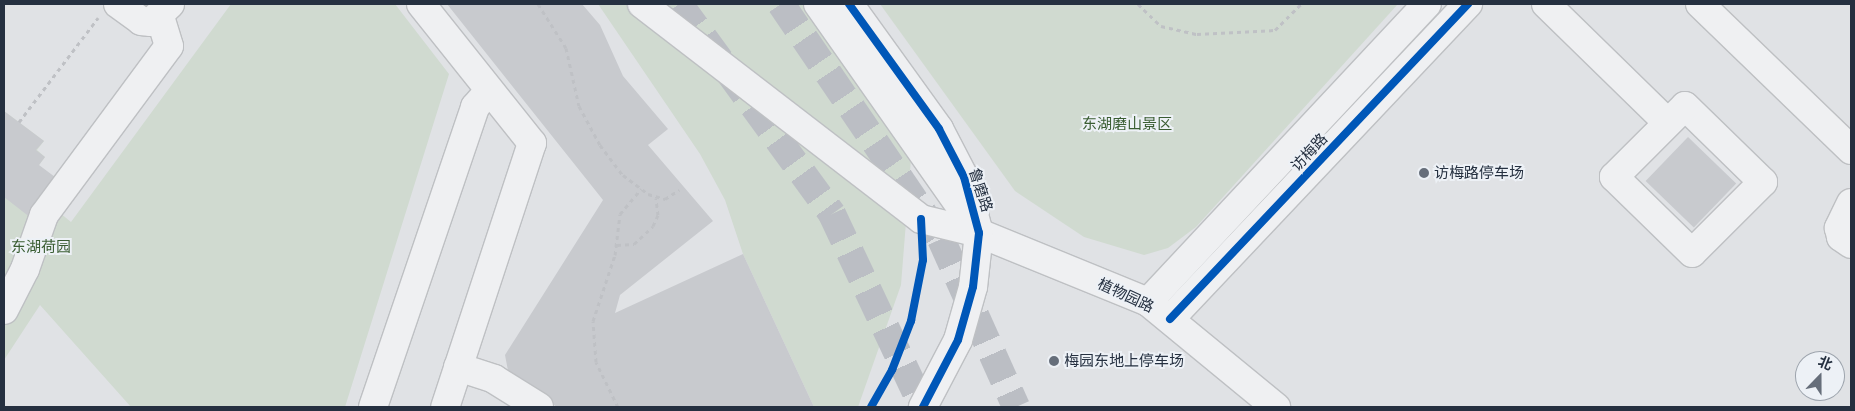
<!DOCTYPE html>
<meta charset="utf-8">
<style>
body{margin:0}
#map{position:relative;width:1855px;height:411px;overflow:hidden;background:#e0e2e5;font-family:Inter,"Noto Sans SC",sans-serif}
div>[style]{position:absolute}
.green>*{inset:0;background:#d0dad0}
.building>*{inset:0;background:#c8cace;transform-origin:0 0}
.highway-tunnel>*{height:28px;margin-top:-14px;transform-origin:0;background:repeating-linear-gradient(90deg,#bbbec4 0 28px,transparent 0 42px)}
.path>*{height:3px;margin-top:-1.5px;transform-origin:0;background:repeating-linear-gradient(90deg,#bfc1c5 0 4px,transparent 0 8px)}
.roads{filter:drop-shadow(1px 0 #bec0c3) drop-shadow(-1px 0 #bec0c3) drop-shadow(0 1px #bec0c3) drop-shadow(0 -1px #bec0c3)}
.minor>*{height:28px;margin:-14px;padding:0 14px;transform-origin:14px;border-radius:14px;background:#eff0f2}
.cycleway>*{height:8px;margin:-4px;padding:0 4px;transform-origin:4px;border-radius:4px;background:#0057b8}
.dots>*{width:14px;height:14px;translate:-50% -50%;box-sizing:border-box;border:2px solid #edf1f6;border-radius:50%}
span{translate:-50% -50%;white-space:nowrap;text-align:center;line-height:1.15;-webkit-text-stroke:4px #edf1f6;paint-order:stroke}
.park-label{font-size:15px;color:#3a5d32}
.street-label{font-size:15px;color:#253040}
.poi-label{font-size:15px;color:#253040}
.left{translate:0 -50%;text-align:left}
.frame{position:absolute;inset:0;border:5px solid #253040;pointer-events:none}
.north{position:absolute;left:1795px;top:351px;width:50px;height:50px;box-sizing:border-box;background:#edf1f6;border:1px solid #9da4ad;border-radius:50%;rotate:22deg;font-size:14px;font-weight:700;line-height:20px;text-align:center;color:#253040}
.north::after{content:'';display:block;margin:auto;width:18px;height:22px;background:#666e7a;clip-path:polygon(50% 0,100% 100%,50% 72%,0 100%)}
</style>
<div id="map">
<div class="green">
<i style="clip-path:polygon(231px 4px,395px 4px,449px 74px,345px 407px,131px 407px,40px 305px,4px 360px,4px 111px,44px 141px,37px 150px,45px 157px,39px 165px,44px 200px,71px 222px)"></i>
<i style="clip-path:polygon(598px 4px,807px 4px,911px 159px,901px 285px,858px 407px,814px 407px,743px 254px,725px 200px,700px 154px)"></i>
<i style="clip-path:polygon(880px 4px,1398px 4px,1196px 227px,1168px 248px,1144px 255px,1084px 237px,1015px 191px)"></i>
</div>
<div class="building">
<i style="clip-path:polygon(447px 4px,582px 4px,600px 25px,623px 76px,668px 129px,648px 145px,713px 221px,620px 295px,615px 313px,743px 254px,814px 407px,557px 407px,509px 376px,505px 355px,603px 200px)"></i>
<i style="clip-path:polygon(4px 111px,44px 141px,36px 150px,45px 157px,39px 165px,59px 180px,31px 218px,4px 197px)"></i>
<i style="left:1688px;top:137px;width:67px;height:61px;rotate:44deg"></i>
</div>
<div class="highway-tunnel">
<i style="left:679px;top:4px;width:260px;rotate:53.9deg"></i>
<i style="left:832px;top:214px;width:213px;rotate:64.8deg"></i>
<i style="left:781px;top:4px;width:284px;rotate:55.8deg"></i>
<i style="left:941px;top:239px;width:184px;rotate:65.9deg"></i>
</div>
<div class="path">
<i style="left:538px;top:4px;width:52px;rotate:57.5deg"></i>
<i style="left:566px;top:48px;width:59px;rotate:77.4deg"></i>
<i style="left:579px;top:106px;width:44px;rotate:61.7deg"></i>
<i style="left:600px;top:145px;width:38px;rotate:53deg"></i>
<i style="left:623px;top:175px;width:31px;rotate:37deg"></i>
<i style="left:648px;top:194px;width:18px;rotate:16deg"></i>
<i style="left:665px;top:199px;width:17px;rotate:-33deg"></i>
<i style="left:1138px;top:4px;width:32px;rotate:44deg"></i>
<i style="left:1161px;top:26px;width:37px;rotate:13deg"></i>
<i style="left:1197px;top:34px;width:78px;rotate:-2.9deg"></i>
<i style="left:1275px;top:30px;width:37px;rotate:-45deg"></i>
<i style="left:19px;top:122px;width:131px;rotate:-52.8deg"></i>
<i style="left:617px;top:245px;width:17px;rotate:-3deg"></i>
<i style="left:634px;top:244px;width:26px;rotate:-43deg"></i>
<i style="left:653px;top:226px;width:12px;rotate:-66deg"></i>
<i style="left:658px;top:215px;width:17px;rotate:-97deg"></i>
<i style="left:618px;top:407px;width:50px;rotate:-116.1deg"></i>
<i style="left:596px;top:362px;width:41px;rotate:-94.2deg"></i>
<i style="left:593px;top:321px;width:70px;rotate:-71.6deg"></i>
<i style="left:615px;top:255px;width:41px;rotate:-83deg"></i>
<i style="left:620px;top:214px;width:33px;rotate:-50deg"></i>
</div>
<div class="roads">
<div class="minor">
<i style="left:118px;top:4px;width:29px;rotate:36deg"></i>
<i style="left:141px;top:21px;width:10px;rotate:6deg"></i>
<i style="left:151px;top:22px;width:26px;rotate:-43deg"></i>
<i style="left:421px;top:4px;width:178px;rotate:51.4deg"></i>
<i style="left:532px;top:143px;width:278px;rotate:108.2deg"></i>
<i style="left:642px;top:4px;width:352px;rotate:37.6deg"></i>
<i style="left:921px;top:219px;width:60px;rotate:13.6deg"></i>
<i style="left:979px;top:233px;width:183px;rotate:22.2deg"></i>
<i style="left:1148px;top:302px;width:166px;rotate:39.4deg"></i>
<i style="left:818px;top:4px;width:264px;rotate:54.9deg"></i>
<i style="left:849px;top:4px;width:154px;rotate:54.2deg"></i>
<i style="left:939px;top:129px;width:54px;rotate:62.5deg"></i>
<i style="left:964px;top:177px;width:58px;rotate:75deg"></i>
<i style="left:979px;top:233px;width:54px;rotate:96.3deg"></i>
<i style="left:973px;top:287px;width:55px;rotate:105.8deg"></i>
<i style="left:958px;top:340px;width:76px;rotate:117.6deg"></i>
<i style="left:1546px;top:4px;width:170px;rotate:44.3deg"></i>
<i style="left:1700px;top:4px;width:210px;rotate:44deg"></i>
<i style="left:1685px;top:106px;width:109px;rotate:44.3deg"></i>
<i style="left:1763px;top:182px;width:100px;rotate:135deg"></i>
<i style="left:1692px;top:253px;width:109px;rotate:-135.7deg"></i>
<i style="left:1614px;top:177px;width:100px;rotate:-45deg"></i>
<i style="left:1851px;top:203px;width:28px;rotate:116deg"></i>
<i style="left:1839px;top:228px;width:9px;rotate:77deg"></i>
<i style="left:1841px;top:237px;width:12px;rotate:35deg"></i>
<i style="left:1148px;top:302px;width:408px;rotate:-46.9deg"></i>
<i style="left:4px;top:310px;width:46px;rotate:-62.9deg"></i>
<i style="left:25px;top:269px;width:57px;rotate:-70.6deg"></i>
<i style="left:44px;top:215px;width:210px;rotate:-53.5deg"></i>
<i style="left:169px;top:46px;width:31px;rotate:-107deg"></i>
<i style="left:1170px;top:319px;width:434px;rotate:-46.6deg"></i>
<i style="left:458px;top:367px;width:38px;rotate:18deg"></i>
<i style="left:494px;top:379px;width:53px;rotate:31.9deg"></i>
<i style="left:373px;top:407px;width:317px;rotate:-71.2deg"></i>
<i style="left:475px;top:107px;width:20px;rotate:-49deg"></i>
</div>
</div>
<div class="cycleway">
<i style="left:849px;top:4px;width:154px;rotate:54.2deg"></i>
<i style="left:939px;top:129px;width:54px;rotate:62.5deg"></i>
<i style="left:964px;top:177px;width:58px;rotate:75deg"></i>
<i style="left:979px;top:233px;width:54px;rotate:96.3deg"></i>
<i style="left:973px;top:287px;width:55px;rotate:105.8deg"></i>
<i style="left:958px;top:340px;width:76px;rotate:117.6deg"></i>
<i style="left:1170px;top:319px;width:434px;rotate:-46.6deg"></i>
<i style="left:871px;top:407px;width:43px;rotate:-60.4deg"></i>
<i style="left:892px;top:370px;width:53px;rotate:-68.8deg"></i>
<i style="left:911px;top:321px;width:62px;rotate:-78.9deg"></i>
<i style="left:923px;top:260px;width:41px;rotate:-92.8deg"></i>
</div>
<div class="dots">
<i style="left:1424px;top:173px;background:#666e7a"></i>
<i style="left:1054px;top:361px;background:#666e7a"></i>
</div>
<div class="park-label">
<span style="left:1127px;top:124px">东湖磨山景区</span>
<span style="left:41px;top:247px">东湖荷园</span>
</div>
<div class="street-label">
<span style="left:1309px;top:152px;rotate:-47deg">访梅路</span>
<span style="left:981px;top:190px;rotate:72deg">鲁磨路</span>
<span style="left:1126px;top:295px;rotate:25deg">植物园路</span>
</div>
<div class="poi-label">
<span class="left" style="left:1434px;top:173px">访梅路停车场</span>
<span class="left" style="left:1064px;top:361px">梅园东地上停车场</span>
</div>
<div class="frame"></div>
<div class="north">北</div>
</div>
